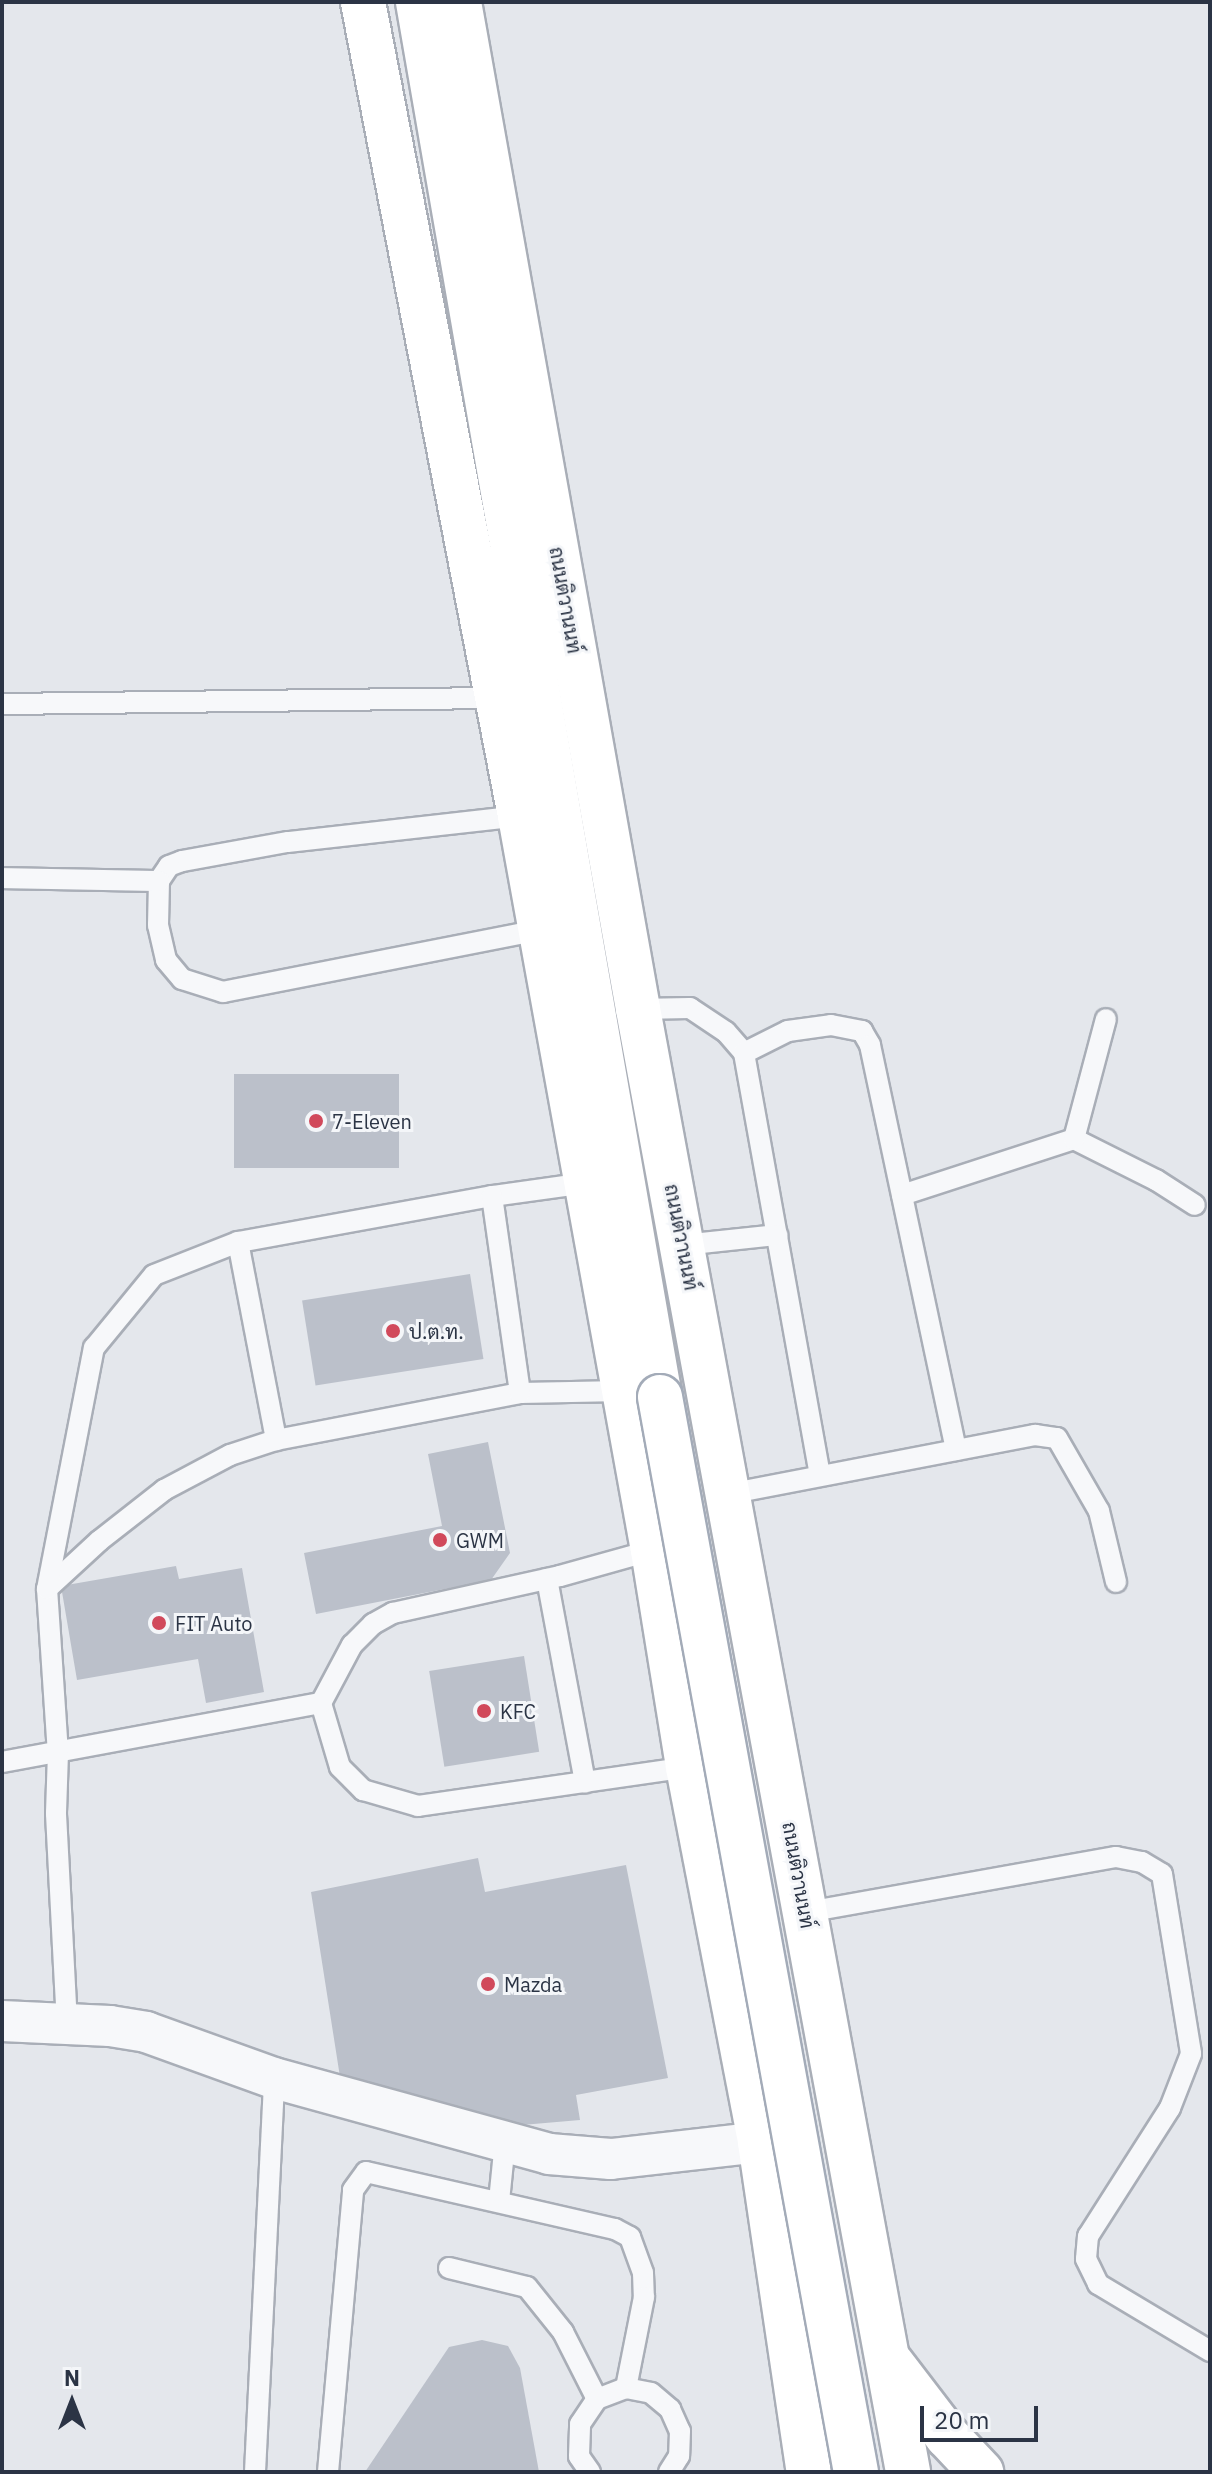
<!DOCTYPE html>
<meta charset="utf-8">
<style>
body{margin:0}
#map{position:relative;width:1212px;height:2474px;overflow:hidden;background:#e4e7ec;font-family:"IBM Plex Sans",Sarabun,sans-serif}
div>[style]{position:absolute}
.building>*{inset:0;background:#bbc0ca;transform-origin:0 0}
.roads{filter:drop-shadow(2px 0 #a9aeb7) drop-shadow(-2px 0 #a9aeb7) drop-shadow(0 2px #a9aeb7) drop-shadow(0 -2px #a9aeb7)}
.lane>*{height:20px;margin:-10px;padding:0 10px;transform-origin:10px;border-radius:10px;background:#f7f8fa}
.street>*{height:40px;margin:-20px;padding:0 20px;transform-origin:20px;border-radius:20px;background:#f7f8fa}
.primary>*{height:44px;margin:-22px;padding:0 22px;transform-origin:22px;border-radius:22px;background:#fff}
.bridges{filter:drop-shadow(2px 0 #a3abb8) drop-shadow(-2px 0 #a3abb8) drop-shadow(0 2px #a3abb8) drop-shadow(0 -2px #a3abb8)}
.primary-bridge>*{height:44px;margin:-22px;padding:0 22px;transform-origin:22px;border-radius:22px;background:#fff}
.dots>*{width:22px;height:22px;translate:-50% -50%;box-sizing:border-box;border:4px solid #f4f6f9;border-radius:50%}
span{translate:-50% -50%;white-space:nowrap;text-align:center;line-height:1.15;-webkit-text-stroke:6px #f4f6f9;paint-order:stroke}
.street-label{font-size:20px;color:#2b3445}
.poi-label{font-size:20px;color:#2b3445}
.left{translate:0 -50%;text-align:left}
.frame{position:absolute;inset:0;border:4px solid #2b3445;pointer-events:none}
.north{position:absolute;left:32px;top:2362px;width:80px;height:80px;-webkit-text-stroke:6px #f4f6f9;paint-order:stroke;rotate:0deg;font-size:22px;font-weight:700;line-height:32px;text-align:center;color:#2b3445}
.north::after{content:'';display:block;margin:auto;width:28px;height:36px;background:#2b3445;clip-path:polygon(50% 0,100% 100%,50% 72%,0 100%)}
.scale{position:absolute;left:920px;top:2406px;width:118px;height:36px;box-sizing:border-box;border:4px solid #2b3445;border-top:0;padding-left:10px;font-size:24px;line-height:28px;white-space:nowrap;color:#2b3445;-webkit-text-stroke:6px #f4f6f9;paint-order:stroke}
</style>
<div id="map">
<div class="building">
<i style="left:234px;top:1074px;width:165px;height:94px"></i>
<i style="left:470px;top:1274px;width:86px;height:170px;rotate:81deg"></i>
<i style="clip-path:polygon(488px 1442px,510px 1553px,491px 1580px,316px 1614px,304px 1553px,442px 1526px,428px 1454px)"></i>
<i style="clip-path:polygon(176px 1566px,179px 1579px,242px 1568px,264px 1692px,206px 1703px,198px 1659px,77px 1680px,61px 1586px)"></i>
<i style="left:524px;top:1656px;width:97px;height:96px;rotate:81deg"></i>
<i style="clip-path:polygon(478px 1858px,485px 1892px,626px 1865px,668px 2078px,576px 2095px,580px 2120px,522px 2125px,340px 2077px,311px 1892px)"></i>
<i style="clip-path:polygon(482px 2340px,508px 2346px,520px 2368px,539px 2472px,365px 2472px,449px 2347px)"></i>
</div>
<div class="roads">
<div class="lane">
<i style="left:2px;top:704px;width:496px;rotate:-0.7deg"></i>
<i style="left:520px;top:816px;width:234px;rotate:173.6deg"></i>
<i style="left:287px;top:842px;width:107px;rotate:169.7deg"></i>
<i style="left:182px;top:861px;width:14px;rotate:159deg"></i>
<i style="left:169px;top:866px;width:18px;rotate:124deg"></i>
<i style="left:159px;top:881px;width:44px;rotate:91.3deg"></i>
<i style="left:158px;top:925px;width:36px;rotate:77deg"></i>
<i style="left:166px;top:960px;width:25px;rotate:50deg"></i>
<i style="left:182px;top:979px;width:43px;rotate:17.6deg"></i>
<i style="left:223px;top:992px;width:322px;rotate:-11.1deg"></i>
<i style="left:2px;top:878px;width:157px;rotate:1.1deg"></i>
<i style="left:638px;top:1009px;width:52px;rotate:-1.1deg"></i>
<i style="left:690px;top:1008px;width:43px;rotate:33.7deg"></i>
<i style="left:726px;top:1032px;width:28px;rotate:49deg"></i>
<i style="left:744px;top:1053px;width:429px;rotate:79.8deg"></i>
<i style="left:744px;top:1053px;width:49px;rotate:-26.6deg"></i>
<i style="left:788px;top:1031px;width:43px;rotate:-7.9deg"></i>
<i style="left:831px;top:1025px;width:32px;rotate:11deg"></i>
<i style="left:862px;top:1031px;width:16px;rotate:60deg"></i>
<i style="left:870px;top:1045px;width:414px;rotate:78deg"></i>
<i style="left:1074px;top:1139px;width:92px;rotate:26.6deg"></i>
<i style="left:1156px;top:1180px;width:46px;rotate:32.7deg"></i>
<i style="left:586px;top:1183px;width:95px;rotate:172.1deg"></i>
<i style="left:492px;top:1196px;width:258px;rotate:169.7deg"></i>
<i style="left:238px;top:1242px;width:202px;rotate:79.1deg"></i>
<i style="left:276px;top:1440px;width:248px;rotate:-10.9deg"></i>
<i style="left:520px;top:1393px;width:102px;rotate:-1.1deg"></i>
<i style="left:902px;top:1195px;width:181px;rotate:-18deg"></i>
<i style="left:1074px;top:1139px;width:124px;rotate:-75.1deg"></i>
<i style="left:492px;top:1196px;width:199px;rotate:81.9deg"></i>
<i style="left:683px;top:1245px;width:95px;rotate:-6.1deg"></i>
<i style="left:728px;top:1494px;width:313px;rotate:-10.9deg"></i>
<i style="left:1035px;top:1435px;width:22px;rotate:8deg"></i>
<i style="left:1057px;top:1438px;width:84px;rotate:60.1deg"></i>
<i style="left:1099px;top:1511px;width:73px;rotate:76.5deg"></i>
<i style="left:547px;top:1579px;width:207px;rotate:79.4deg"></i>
<i style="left:47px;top:1589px;width:71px;rotate:-42.7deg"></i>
<i style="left:99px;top:1541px;width:83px;rotate:-38.1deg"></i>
<i style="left:164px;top:1490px;width:75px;rotate:-27.9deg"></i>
<i style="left:230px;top:1455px;width:48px;rotate:-18.1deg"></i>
<i style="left:321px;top:1703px;width:67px;rotate:73.5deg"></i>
<i style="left:340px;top:1767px;width:33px;rotate:45deg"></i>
<i style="left:363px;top:1790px;width:57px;rotate:16.2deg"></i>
<i style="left:418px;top:1806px;width:273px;rotate:-8.2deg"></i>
<i style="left:2px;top:1762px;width:324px;rotate:-10.5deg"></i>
<i style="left:321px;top:1703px;width:66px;rotate:-61.9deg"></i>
<i style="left:352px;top:1645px;width:30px;rotate:-45deg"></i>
<i style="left:373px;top:1624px;width:23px;rotate:-29deg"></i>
<i style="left:393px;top:1613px;width:171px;rotate:-12.5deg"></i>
<i style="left:560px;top:1576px;width:97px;rotate:-15.6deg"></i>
<i style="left:807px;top:1912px;width:314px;rotate:-10.1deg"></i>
<i style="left:1116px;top:1857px;width:26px;rotate:11deg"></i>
<i style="left:1142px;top:1862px;width:23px;rotate:31deg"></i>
<i style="left:1162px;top:1874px;width:182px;rotate:80.8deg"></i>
<i style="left:1191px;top:2054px;width:58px;rotate:111.3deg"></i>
<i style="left:1170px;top:2108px;width:152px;rotate:122.6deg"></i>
<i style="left:1088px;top:2236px;width:23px;rotate:95deg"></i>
<i style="left:1086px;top:2259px;width:28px;rotate:64deg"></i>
<i style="left:1098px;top:2284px;width:131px;rotate:30.9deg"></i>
<i style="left:67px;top:2024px;width:211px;rotate:-93deg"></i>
<i style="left:56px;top:1813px;width:59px;rotate:-88.1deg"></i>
<i style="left:58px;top:1754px;width:165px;rotate:-93.8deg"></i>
<i style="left:47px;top:1589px;width:246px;rotate:-79deg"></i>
<i style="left:94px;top:1348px;width:94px;rotate:-50.6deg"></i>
<i style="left:154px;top:1275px;width:90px;rotate:-21.4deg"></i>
<i style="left:499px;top:2201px;width:59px;rotate:-84.2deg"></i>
<i style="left:449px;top:2268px;width:80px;rotate:13.7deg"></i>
<i style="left:527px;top:2287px;width:58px;rotate:51.3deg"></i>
<i style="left:563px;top:2332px;width:75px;rotate:63.1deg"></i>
<i style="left:255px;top:2472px;width:394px;rotate:-87.2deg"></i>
<i style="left:328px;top:2472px;width:283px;rotate:-84.9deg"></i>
<i style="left:353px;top:2190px;width:22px;rotate:-54deg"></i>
<i style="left:366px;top:2172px;width:255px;rotate:12.9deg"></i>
<i style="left:615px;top:2229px;width:17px;rotate:28deg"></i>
<i style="left:630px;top:2237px;width:38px;rotate:70deg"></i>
<i style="left:643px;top:2273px;width:24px;rotate:88deg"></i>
<i style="left:644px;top:2297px;width:93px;rotate:101.2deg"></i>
<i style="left:590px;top:2472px;width:19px;rotate:-125deg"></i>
<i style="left:579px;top:2456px;width:32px;rotate:-88deg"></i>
<i style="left:580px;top:2424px;width:30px;rotate:-56deg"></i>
<i style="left:597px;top:2399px;width:31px;rotate:-21deg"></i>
<i style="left:626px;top:2388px;width:25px;rotate:11deg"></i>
<i style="left:651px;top:2393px;width:25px;rotate:40deg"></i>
<i style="left:670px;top:2409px;width:24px;rotate:66deg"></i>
<i style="left:680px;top:2431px;width:25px;rotate:92deg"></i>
<i style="left:679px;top:2456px;width:19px;rotate:122deg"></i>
</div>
<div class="street">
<i style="left:2px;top:2021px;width:108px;rotate:2.7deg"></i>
<i style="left:110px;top:2026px;width:36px;rotate:9deg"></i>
<i style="left:146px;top:2032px;width:136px;rotate:19.8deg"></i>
<i style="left:274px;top:2078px;width:285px;rotate:15.4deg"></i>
<i style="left:549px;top:2154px;width:62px;rotate:4.6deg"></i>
<i style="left:611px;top:2159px;width:150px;rotate:-6.5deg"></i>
</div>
<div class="primary">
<i style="left:363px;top:2px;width:829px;rotate:79.08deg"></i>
<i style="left:520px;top:816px;width:746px;rotate:79.73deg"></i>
<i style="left:653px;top:1550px;width:220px;rotate:80.8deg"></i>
<i style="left:688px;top:1767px;width:382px;rotate:79.1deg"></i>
<i style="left:760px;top:2142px;width:334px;rotate:81.6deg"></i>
<i style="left:418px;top:2px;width:1416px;rotate:80.16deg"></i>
<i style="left:459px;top:2px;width:1023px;rotate:79.92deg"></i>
<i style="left:638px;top:1009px;width:1488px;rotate:79.54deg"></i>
<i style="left:892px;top:2364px;width:91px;rotate:52.6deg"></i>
<i style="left:947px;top:2436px;width:50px;rotate:46.6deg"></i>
</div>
</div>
<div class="bridges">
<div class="primary-bridge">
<i style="left:660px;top:1397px;width:1093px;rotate:79.67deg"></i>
</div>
</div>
<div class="dots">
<i style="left:316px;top:1121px;background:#d1495b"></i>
<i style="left:393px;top:1331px;background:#d1495b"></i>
<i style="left:440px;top:1540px;background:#d1495b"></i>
<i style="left:159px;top:1623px;background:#d1495b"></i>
<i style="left:484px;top:1711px;background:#d1495b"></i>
<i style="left:488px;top:1984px;background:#d1495b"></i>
</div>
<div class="street-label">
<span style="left:566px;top:600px;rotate:80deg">ถนนติวานนท์</span>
<span style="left:682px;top:1237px;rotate:79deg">ถนนติวานนท์</span>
<span style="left:799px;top:1875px;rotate:80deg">ถนนติวานนท์</span>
</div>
<div class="poi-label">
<span class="left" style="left:332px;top:1121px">7-Eleven</span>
<span class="left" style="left:409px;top:1331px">ป.ต.ท.</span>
<span class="left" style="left:456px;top:1540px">GWM</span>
<span class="left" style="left:175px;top:1623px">FIT Auto</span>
<span class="left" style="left:500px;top:1711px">KFC</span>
<span class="left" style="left:504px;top:1984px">Mazda</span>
</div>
<div class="frame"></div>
<div class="north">N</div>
<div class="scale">20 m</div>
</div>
